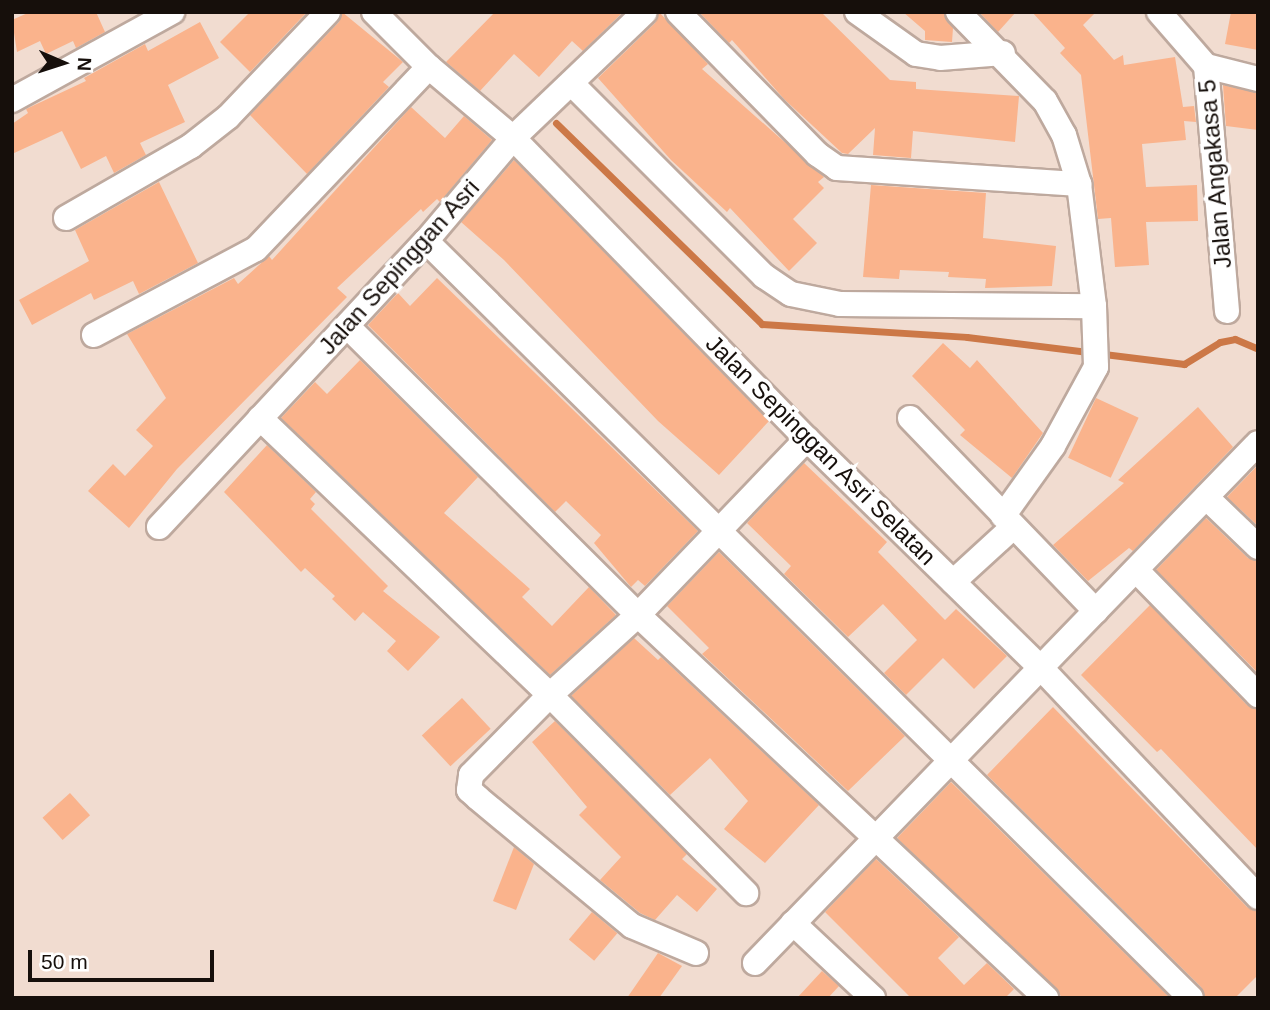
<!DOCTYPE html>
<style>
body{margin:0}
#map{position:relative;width:1270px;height:1010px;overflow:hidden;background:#f1dcd0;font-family:Helvetica,sans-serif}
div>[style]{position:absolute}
.stream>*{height:7px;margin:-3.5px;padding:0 3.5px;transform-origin:3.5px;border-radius:3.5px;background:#cc7847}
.building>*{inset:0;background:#fab38c;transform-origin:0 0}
.roads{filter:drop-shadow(2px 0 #bea99e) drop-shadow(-2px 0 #bea99e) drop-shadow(0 2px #bea99e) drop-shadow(0 -2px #bea99e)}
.street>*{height:24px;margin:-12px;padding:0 12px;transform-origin:12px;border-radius:12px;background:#fff}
span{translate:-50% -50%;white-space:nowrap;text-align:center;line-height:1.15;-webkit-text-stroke:7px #fff;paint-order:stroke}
.street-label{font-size:24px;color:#160f0b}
.frame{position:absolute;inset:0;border:14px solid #160f0b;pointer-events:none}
.north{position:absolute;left:28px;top:28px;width:70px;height:70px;-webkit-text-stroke:5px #fff;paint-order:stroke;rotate:93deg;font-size:19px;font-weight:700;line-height:28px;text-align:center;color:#160f0b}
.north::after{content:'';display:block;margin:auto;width:24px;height:32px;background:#160f0b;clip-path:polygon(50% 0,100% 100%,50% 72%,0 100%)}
.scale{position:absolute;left:28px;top:950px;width:186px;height:32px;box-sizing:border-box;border:4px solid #160f0b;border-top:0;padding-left:9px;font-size:21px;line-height:24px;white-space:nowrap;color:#160f0b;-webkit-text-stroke:5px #fff;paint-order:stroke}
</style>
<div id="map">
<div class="stream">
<i style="left:556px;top:123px;width:288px;rotate:44.3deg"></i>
<i style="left:762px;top:324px;width:205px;rotate:3.6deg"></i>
<i style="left:967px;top:337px;width:219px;rotate:7.1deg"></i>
<i style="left:1184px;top:364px;width:42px;rotate:-31.4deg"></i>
<i style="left:1220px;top:342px;width:15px;rotate:-11deg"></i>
<i style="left:1235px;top:339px;width:25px;rotate:23deg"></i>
</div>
<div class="building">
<i style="clip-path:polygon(30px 12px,96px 12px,105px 32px,76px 48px,73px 41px,46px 54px,40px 41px,17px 52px,12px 20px)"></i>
<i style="clip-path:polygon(250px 12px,307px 12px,250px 72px,220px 42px)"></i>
<i style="clip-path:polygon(342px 12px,403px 62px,383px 82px,389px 87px,307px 174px,250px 115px,339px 22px)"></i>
<i style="clip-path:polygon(495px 12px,623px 12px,583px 51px,572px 41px,539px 77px,514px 54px,480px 91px,446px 62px)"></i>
<i style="clip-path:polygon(659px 12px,708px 64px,702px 69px,824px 177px,818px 182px,824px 188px,793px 219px,817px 243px,789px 271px,730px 208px,727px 212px,671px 160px,598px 78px,655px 23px)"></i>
<i style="clip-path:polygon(699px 12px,821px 12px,890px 80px,916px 82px,916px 89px,1019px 96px,1015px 142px,913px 131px,911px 158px,873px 155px,875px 128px,848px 154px,842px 153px,784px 99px,732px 40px,729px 43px)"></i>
<i style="clip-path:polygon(903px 12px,944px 14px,953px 28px,952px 42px,925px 40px,925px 31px)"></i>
<i style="clip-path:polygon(979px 12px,1016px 12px,998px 32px)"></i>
<i style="clip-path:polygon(1032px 12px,1096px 12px,1083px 25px,1114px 60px,1123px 55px,1124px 65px,1175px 57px,1183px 107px,1194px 106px,1196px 122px,1184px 121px,1186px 140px,1142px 144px,1146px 187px,1197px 185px,1198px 221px,1146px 222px,1149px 265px,1115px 267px,1111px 218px,1098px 219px,1081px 75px,1060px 53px,1065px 48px)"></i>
<i style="clip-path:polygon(1231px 12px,1258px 12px,1258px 50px,1225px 44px)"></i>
<i style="clip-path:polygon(200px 22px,219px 58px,168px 85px,185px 122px,140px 143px,146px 155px,114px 173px,106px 156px,81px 169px,62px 131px,12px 154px,12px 124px,28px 113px,26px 109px,86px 81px,84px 78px,145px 44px,148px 51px)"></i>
<i style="clip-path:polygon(1223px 85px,1258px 93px,1258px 130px,1226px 126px)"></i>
<i style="clip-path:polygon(411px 107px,445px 138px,464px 116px,492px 140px,440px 202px,437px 199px,423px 212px,421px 209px,337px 288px,347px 297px,177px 469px,129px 528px,88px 491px,113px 464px,125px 476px,153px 446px,136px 430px,166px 398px,127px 334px,234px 278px,238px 284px,269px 256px,272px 260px)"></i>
<i style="clip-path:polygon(514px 160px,769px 421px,719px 475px,658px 421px,504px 260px,461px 222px)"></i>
<i style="clip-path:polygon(159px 182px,198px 263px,139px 294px,133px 281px,94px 300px,91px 293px,32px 325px,19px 300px,89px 261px,75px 230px)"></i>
<i style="clip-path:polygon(871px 185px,986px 193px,983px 238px,1056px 246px,1052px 286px,985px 288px,986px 279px,948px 277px,949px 272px,900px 270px,899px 279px,863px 277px)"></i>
<i style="clip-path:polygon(437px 278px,698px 531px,645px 586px,638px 580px,631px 587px,594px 543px,601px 535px,566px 501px,555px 512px,368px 325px,398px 293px,410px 306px)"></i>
<i style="clip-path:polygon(943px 343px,970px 368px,977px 360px,1043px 433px,1012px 478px,960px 435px,965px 430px,912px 376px)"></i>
<i style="clip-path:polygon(360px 360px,478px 477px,444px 513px,530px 589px,522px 597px,552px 626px,589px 587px,616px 615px,550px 675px,281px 418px,315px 382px,327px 394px)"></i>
<i style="left:1096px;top:398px;width:47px;height:66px;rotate:25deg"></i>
<i style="clip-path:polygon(1198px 407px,1233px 447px,1133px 551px,1129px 548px,1088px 581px,1053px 545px,1124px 483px,1118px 480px)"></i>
<i style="clip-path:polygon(267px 445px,316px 492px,310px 499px,315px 504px,311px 509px,388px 586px,383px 591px,440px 637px,408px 671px,387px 651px,396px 641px,363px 612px,355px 621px,332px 599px,335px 596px,305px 568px,301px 572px,224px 492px)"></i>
<i style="clip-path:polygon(804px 463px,887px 542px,878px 552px,945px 620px,956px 609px,1007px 656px,974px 689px,943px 658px,906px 695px,884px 673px,917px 640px,883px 604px,848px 637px,784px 574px,791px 566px,747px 523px)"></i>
<i style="clip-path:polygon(1258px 465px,1258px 526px,1227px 497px)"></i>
<i style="clip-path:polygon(1206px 518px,1248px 558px,1258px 561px,1258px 673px,1156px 570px)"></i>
<i style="clip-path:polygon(719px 552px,905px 736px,848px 791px,702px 654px,709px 648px,667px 606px)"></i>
<i style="clip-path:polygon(1150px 605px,1247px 705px,1258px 709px,1258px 850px,1161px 749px,1157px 752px,1081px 675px)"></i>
<i style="clip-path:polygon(634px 638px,658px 660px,661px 657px,819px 805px,765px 863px,724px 829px,748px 801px,710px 758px,670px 795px,571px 696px)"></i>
<i style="left:462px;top:698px;width:42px;height:55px;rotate:47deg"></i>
<i style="clip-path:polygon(1053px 707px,1247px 907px,1258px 911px,1258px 975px,1235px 998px,1205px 998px,1201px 987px,987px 775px)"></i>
<i style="clip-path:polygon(555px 721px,687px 854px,682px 859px,717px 889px,697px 912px,677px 895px,655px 920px,640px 913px,600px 880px,621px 857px,579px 815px,587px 807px,532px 742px)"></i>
<i style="clip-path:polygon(951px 782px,1170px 998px,1063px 998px,897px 838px)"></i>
<i style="left:70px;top:793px;width:30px;height:37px;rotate:48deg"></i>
<i style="clip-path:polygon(514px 847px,534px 864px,516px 910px,493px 901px)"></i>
<i style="clip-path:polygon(876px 859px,959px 937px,938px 958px,964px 985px,987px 963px,1014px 989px,1005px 998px,911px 998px,825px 912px)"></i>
<i style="left:592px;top:912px;width:33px;height:36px;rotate:40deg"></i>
<i style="clip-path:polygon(658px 953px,682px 966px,659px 998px,627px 998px)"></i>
<i style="clip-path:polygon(822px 971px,839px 986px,828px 998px,797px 998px)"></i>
</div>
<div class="roads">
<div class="street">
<i style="left:374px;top:12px;width:78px;rotate:45deg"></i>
<i style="left:429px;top:67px;width:110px;rotate:40.2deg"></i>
<i style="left:513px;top:138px;width:421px;rotate:45.7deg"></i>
<i style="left:807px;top:439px;width:326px;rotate:44.4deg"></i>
<i style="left:1040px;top:667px;width:317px;rotate:46.5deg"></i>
<i style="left:678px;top:12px;width:199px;rotate:45.6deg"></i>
<i style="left:817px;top:154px;width:24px;rotate:35deg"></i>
<i style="left:837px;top:168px;width:243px;rotate:3.8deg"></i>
<i style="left:857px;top:12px;width:72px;rotate:35.4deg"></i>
<i style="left:916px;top:54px;width:24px;rotate:9deg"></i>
<i style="left:940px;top:58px;width:63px;rotate:-4.5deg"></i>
<i style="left:958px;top:12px;width:124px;rotate:45.7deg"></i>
<i style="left:1045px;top:101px;width:39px;rotate:61deg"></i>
<i style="left:1064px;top:135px;width:51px;rotate:73deg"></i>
<i style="left:1079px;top:184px;width:123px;rotate:83deg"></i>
<i style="left:1094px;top:306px;width:61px;rotate:88.1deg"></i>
<i style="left:1096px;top:367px;width:90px;rotate:118.6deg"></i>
<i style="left:1053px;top:446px;width:86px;rotate:125.5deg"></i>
<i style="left:1159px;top:12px;width:72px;rotate:49deg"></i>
<i style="left:1206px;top:66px;width:246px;rotate:85.1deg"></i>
<i style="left:1206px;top:66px;width:54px;rotate:14deg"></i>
<i style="left:573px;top:85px;width:270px;rotate:45deg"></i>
<i style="left:764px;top:276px;width:32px;rotate:34deg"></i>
<i style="left:791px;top:294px;width:50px;rotate:11.5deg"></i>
<i style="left:840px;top:304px;width:254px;rotate:0.5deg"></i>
<i style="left:12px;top:100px;width:183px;rotate:-28.8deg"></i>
<i style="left:66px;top:218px;width:144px;rotate:-29.9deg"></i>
<i style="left:191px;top:146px;width:47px;rotate:-38.1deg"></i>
<i style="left:228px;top:117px;width:145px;rotate:-46.4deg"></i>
<i style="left:426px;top:241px;width:1076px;rotate:44.7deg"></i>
<i style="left:348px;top:327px;width:409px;rotate:44.8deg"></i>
<i style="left:638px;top:615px;width:560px;rotate:43.19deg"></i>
<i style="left:94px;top:335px;width:183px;rotate:-28deg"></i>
<i style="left:256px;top:249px;width:251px;rotate:-46.5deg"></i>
<i style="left:260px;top:418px;width:401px;rotate:43.7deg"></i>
<i style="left:550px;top:695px;width:119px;rotate:-42.3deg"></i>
<i style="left:638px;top:615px;width:244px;rotate:-46.2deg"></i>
<i style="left:910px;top:418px;width:268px;rotate:46.1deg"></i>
<i style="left:1206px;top:497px;width:72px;rotate:43.9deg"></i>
<i style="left:159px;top:527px;width:391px;rotate:-47deg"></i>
<i style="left:426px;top:241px;width:135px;rotate:-49.8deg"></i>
<i style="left:513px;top:138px;width:182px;rotate:-43.7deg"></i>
<i style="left:1136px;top:570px;width:175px;rotate:45.7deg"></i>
<i style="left:953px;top:582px;width:81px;rotate:-42.5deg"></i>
<i style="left:793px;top:923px;width:110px;rotate:43.2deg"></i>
<i style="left:696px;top:953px;width:69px;rotate:-157.1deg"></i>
<i style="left:632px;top:926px;width:200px;rotate:-140.3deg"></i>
<i style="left:478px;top:798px;width:12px;rotate:-138deg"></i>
<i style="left:469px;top:790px;width:15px;rotate:-82deg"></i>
<i style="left:471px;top:775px;width:112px;rotate:-45.4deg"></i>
<i style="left:550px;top:695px;width:279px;rotate:45.3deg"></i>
<i style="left:755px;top:963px;width:723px;rotate:-45.95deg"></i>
</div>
</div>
<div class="street-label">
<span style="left:1215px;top:174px;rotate:-95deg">Jalan Angakasa 5</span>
<span style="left:399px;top:267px;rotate:-48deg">Jalan Sepinggan Asri</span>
<span style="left:821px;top:450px;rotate:45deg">Jalan Sepinggan Asri Selatan</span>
</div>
<div class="frame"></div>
<div class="north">N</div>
<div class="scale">50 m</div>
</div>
